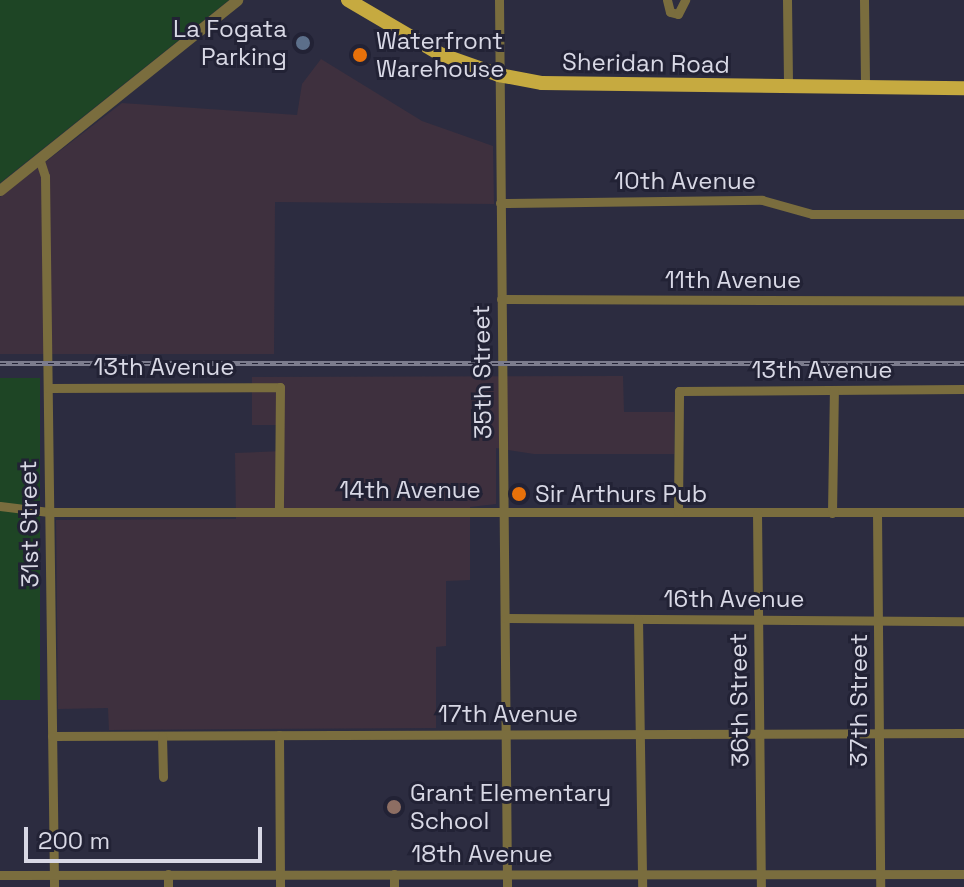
<!DOCTYPE html>
<style>
body{margin:0}
#map{position:relative;width:964px;height:887px;overflow:hidden;background:#2c2c40;font-family:"Space Grotesk",sans-serif}
div>[style]{position:absolute}
.industrial>*{inset:0;background:#3e303e}
.green>*{inset:0;background:#1e4525;transform-origin:0 0}
.minor>*{height:9px;margin:-4.5px;padding:0 4.5px;transform-origin:4.5px;border-radius:4.5px;background:#7a6d3e}
.tertiary>*{height:11px;margin:-5.5px;padding:0 5.5px;transform-origin:5.5px;border-radius:5.5px;background:#7a6d3e}
.primary>*{height:14px;margin:-7px;padding:0 7px;transform-origin:7px;border-radius:7px;background:#c6aa40}
.rail>*{height:5px;margin-top:-2.5px;transform-origin:0;background:repeating-linear-gradient(90deg,#222235 0 6px,#7c7c8d 0 12px);box-sizing:border-box;border-block:2px solid #7c7c8d}
.dots>*{width:22px;height:22px;translate:-50% -50%;box-sizing:border-box;border:4px solid #222235;border-radius:50%}
span{translate:-50% -50%;white-space:nowrap;text-align:center;line-height:1.15;-webkit-text-stroke:6px #222235;paint-order:stroke}
.poi-label{font-size:24px;color:#d8d8e5}
.right{translate:-100% -50%;text-align:right}
.left{translate:0 -50%;text-align:left}
.street-label{font-size:24px;color:#d8d8e5}
.scale{position:absolute;left:24px;top:827px;width:238px;height:36px;box-sizing:border-box;border:4px solid #d8d8e5;border-top:0;padding-left:10px;font-size:24px;line-height:28px;white-space:nowrap;color:#d8d8e5;-webkit-text-stroke:6px #222235;paint-order:stroke}
</style>
<div id="map">
<div class="industrial">
<i style="clip-path:polygon(321px 59px,422px 121px,493px 146px,494px 204px,275px 202px,274px 354px,0 354px,0 197px,122px 103px,297px 115px,302px 84px)"></i>
<i style="clip-path:polygon(623px 376px,624px 412px,674px 412px,674px 454px,534px 454px,496px 448px,496px 504px,470px 507px,470px 580px,446px 581px,446px 646px,436px 647px,436px 728px,109px 730px,108px 708px,58px 709px,56px 520px,236px 519px,235px 453px,283px 451px,283px 425px,252px 425px,252px 377px)"></i>
</div>
<div class="green">
<i style="clip-path:polygon(0 0,229px 0,0 183px)"></i>
<i style="left:0;top:378px;width:40px;height:322px"></i>
</div>
<div class="minor">
<i style="left:499px;top:0;width:887px;rotate:89.48deg"></i>
<i style="left:667px;top:0;width:12px;rotate:76deg"></i>
<i style="left:670px;top:12px;width:8px;rotate:14deg"></i>
<i style="left:678px;top:14px;width:16px;rotate:-63deg"></i>
<i style="left:787px;top:0;width:86px;rotate:89.3deg"></i>
<i style="left:864px;top:0;width:87px;rotate:89.3deg"></i>
<i style="left:40px;top:161px;width:16px;rotate:72deg"></i>
<i style="left:45px;top:176px;width:711px;rotate:89.27deg"></i>
<i style="left:500px;top:203px;width:262px;rotate:-0.7deg"></i>
<i style="left:762px;top:200px;width:52px;rotate:15.6deg"></i>
<i style="left:812px;top:214px;width:152px"></i>
<i style="left:501px;top:299px;width:463px;rotate:0.2deg"></i>
<i style="left:48px;top:388px;width:232px;rotate:-0.2deg"></i>
<i style="left:280px;top:387px;width:124px;rotate:90.5deg"></i>
<i style="left:0;top:506px;width:49px;rotate:7deg"></i>
<i style="left:49px;top:512px;width:915px"></i>
<i style="left:678px;top:511px;width:120px;rotate:-89.5deg"></i>
<i style="left:679px;top:391px;width:285px;rotate:-0.4deg"></i>
<i style="left:757px;top:513px;width:374px;rotate:89.4deg"></i>
<i style="left:832px;top:513px;width:123px;rotate:-89.1deg"></i>
<i style="left:877px;top:513px;width:374px;rotate:89.5deg"></i>
<i style="left:505px;top:618px;width:459px;rotate:0.4deg"></i>
<i style="left:638px;top:619px;width:268px;rotate:89.1deg"></i>
<i style="left:279px;top:735px;width:152px;rotate:89.6deg"></i>
<i style="left:52px;top:736px;width:912px;rotate:-0.19deg"></i>
<i style="left:162px;top:736px;width:41px;rotate:88.6deg"></i>
<i style="left:168px;top:874px;width:13px;rotate:90deg"></i>
<i style="left:394px;top:874px;width:13px;rotate:90deg"></i>
<i style="left:0;top:875px;width:964px;rotate:-0.06deg"></i>
</div>
<div class="tertiary">
<i style="left:0;top:190px;width:304px;rotate:-38.7deg"></i>
</div>
<div class="primary">
<i style="left:348px;top:0;width:107px;rotate:30.4deg"></i>
<i style="left:440px;top:54px;width:63px;rotate:19.6deg"></i>
<i style="left:499px;top:75px;width:44px;rotate:10.5deg"></i>
<i style="left:542px;top:83px;width:422px;rotate:0.7deg"></i>
</div>
<div class="rail">
<i style="left:0;top:363px;width:964px"></i>
</div>
<div class="dots">
<i style="left:303px;top:43px;background:#5c6f8a"></i>
<i style="left:360px;top:55px;background:#e8710a"></i>
<i style="left:519px;top:494px;background:#e8710a"></i>
<i style="left:394px;top:807px;background:#8d6e63"></i>
</div>
<div class="poi-label">
<span class="right" style="left:287px;top:43px">La Fogata<br>Parking</span>
<span class="left" style="left:376px;top:55px">Waterfront<br>Warehouse</span>
<span class="left" style="left:535px;top:494px">Sir Arthurs Pub</span>
<span class="left" style="left:410px;top:807px">Grant Elementary<br>School</span>
</div>
<div class="street-label">
<span style="left:646px;top:63px;rotate:1deg">Sheridan Road</span>
<span style="left:685px;top:181px">10th Avenue</span>
<span style="left:733px;top:280px">11th Avenue</span>
<span style="left:164px;top:367px">13th Avenue</span>
<span style="left:822px;top:370px">13th Avenue</span>
<span style="left:482px;top:372px;rotate:-91deg">35th Street</span>
<span style="left:410px;top:490px">14th Avenue</span>
<span style="left:29px;top:524px;rotate:-91deg">31st Street</span>
<span style="left:734px;top:599px">16th Avenue</span>
<span style="left:739px;top:700px;rotate:-91deg">36th Street</span>
<span style="left:859px;top:700px;rotate:-90deg">37th Street</span>
<span style="left:508px;top:714px">17th Avenue</span>
<span style="left:482px;top:854px">18th Avenue</span>
</div>
<div class="scale">200 m</div>
</div>
